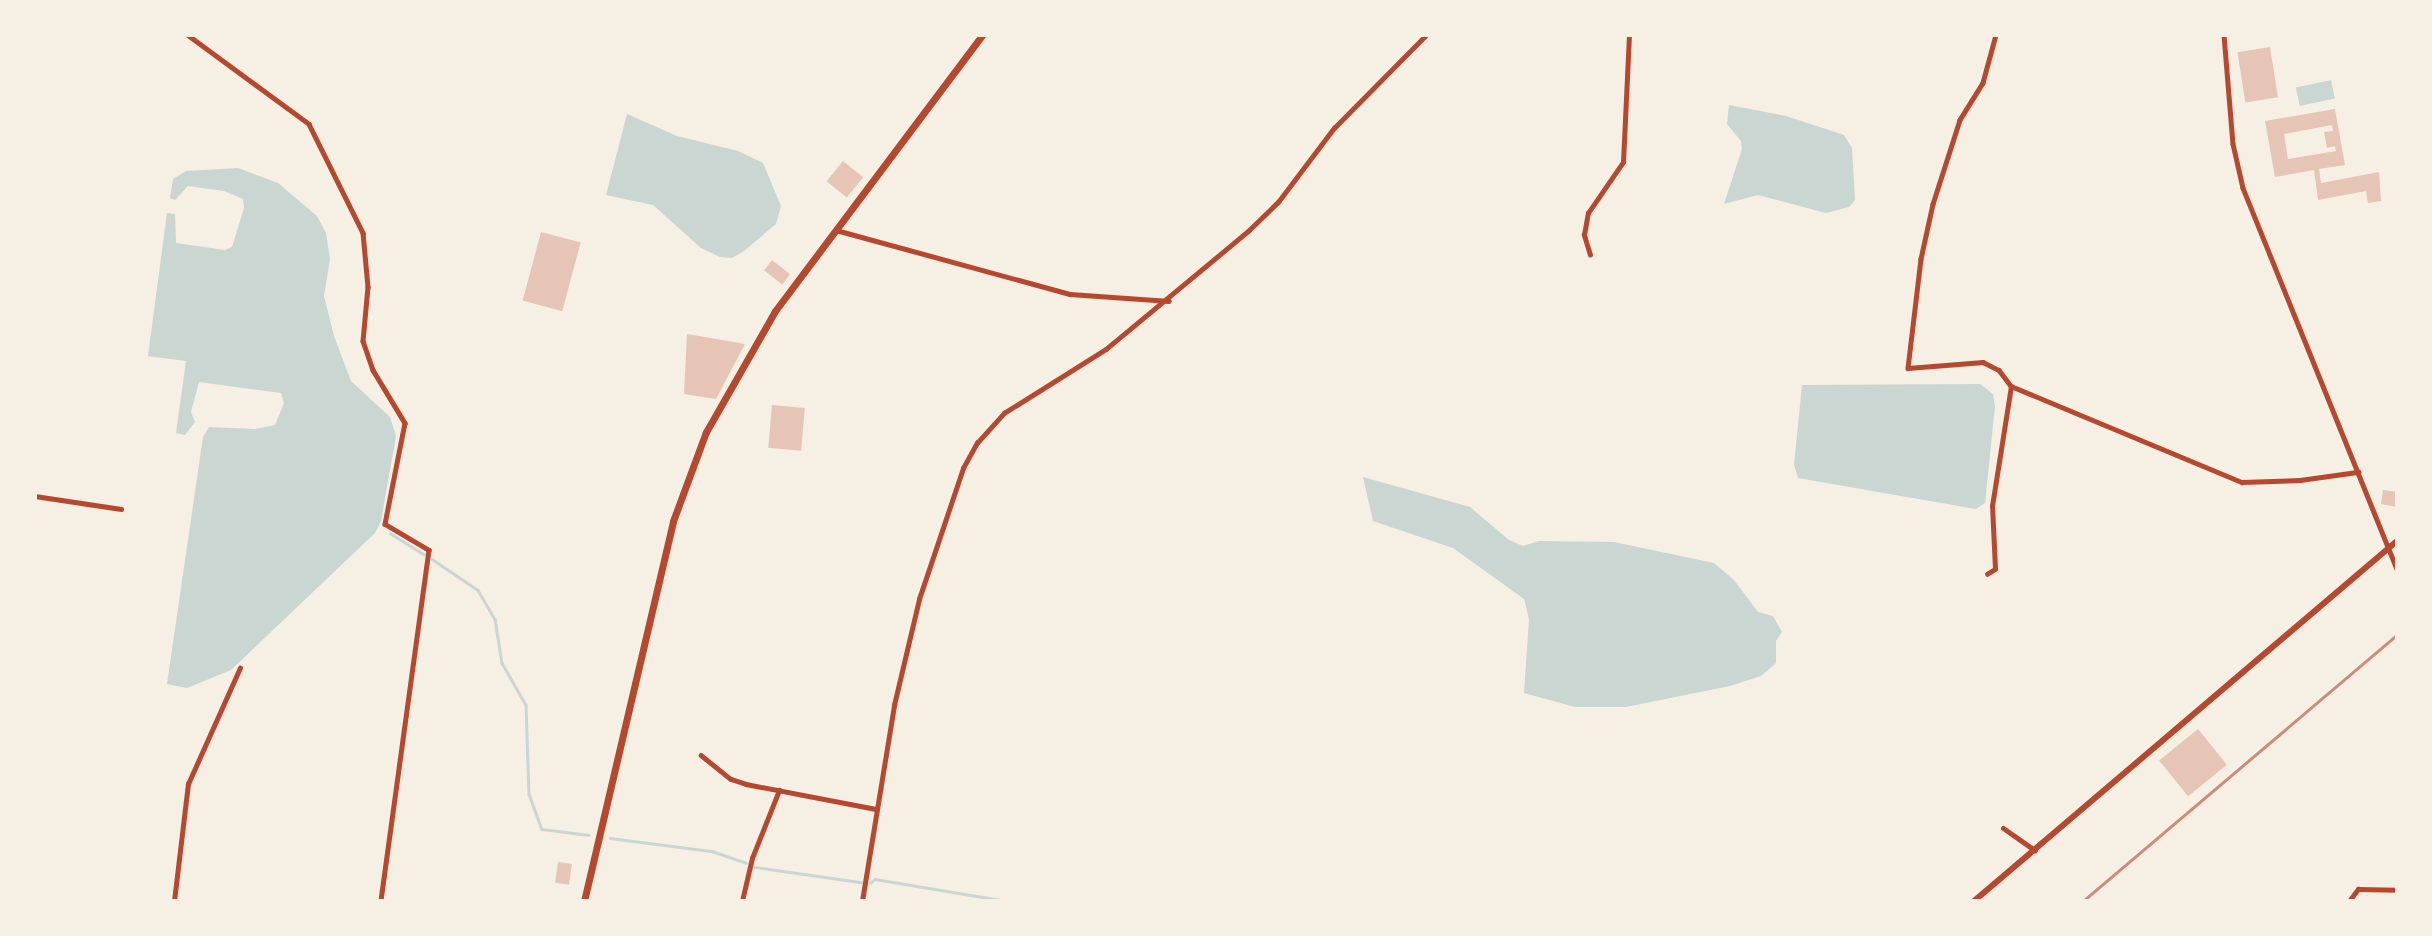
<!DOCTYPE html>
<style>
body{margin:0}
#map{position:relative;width:2432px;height:936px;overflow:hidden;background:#f6efe4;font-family:Karla,sans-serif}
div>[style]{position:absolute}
.water>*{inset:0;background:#c9d6d2;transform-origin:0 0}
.stream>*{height:2.5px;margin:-1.25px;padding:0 1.25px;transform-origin:1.25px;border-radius:1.25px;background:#c9d6d2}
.building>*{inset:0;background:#e6c5b7;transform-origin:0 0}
.minor>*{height:4.5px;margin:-2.25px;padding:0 2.25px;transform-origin:2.25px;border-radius:2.25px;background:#b5482f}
.tertiary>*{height:5px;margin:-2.5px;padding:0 2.5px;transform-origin:2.5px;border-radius:2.5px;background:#b5482f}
.secondary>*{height:6px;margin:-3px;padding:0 3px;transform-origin:3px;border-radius:3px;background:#b5482f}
.trunk>*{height:7px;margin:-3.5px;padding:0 3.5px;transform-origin:3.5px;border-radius:3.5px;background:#b5482f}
.rail>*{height:2.5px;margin:-1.25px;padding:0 1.25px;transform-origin:1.25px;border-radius:1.25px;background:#cf8b77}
span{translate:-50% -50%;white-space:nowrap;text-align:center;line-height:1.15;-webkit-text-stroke:7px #f6efe4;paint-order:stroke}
.frame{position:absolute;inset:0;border:37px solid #f6efe4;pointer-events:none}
</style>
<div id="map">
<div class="water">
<i style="left:2331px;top:80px;width:19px;height:36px;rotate:78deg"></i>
<i style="clip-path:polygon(1729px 105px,1786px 116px,1844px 135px,1852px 148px,1855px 200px,1849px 207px,1826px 213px,1758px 195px,1724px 204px,1742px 149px,1741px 141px,1727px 124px)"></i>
<i style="clip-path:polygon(627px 114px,677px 136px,738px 151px,763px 163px,781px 206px,776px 224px,744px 251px,732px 258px,720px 257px,701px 248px,653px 205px,606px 195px)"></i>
<i style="clip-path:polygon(238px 168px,278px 183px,317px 216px,326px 233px,330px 259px,324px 296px,334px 336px,351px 381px,390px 417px,396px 436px,381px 521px,375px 533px,231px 670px,187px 688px,167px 684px,203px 437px,209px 427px,255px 429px,275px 425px,284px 403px,281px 393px,199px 382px,191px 412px,195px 422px,185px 435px,176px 433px,186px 361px,148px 356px,167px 213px,175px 214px,176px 243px,225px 250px,232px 247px,244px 208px,243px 199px,224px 191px,188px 186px,175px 200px,170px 198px,173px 179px,186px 171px)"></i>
<i style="clip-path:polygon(1980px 384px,1993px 394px,1995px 406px,1985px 503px,1976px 509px,1798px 478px,1794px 465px,1802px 385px)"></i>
<i style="clip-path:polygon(1363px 477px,1470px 507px,1509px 540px,1523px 546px,1539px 541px,1614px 542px,1714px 563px,1734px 580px,1758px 612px,1773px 616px,1782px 632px,1776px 641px,1776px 663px,1761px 676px,1730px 686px,1626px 707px,1575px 707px,1524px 693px,1529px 619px,1524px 599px,1453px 548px,1373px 521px)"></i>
</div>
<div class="stream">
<i style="left:390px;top:533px;width:40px;rotate:32deg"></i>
<i style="left:432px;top:559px;width:55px;rotate:34deg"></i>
<i style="left:478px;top:590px;width:34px;rotate:60deg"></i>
<i style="left:495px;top:619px;width:45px;rotate:81deg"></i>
<i style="left:502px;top:663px;width:48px;rotate:60.3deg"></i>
<i style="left:526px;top:705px;width:89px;rotate:88.1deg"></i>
<i style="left:529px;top:794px;width:37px;rotate:70deg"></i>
<i style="left:542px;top:829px;width:47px;rotate:7.3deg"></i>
<i style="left:610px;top:838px;width:103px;rotate:7.3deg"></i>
<i style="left:712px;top:851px;width:36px;rotate:19deg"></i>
<i style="left:755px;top:867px;width:107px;rotate:8.1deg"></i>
<i style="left:870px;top:883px;width:6px;rotate:-39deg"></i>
<i style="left:875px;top:879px;width:133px;rotate:9.5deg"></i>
</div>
<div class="building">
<i style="left:2270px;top:47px;width:51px;height:33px;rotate:81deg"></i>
<i style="clip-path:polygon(evenodd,2335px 109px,2345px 165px,2319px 169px,2321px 183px,2379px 172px,2381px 201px,2368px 203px,2366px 191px,2318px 200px,2314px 170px,2275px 177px,2265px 121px,2335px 109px,2332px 125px,2333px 131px,2324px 132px,2327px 148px,2335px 146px,2336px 151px,2288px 159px,2284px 134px,2332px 125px)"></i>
<i style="left:843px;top:161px;width:26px;height:26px;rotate:39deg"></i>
<i style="left:541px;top:232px;width:41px;height:71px;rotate:15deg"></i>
<i style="left:772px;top:260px;width:23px;height:13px;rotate:38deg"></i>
<i style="clip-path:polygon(687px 334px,745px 344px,716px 399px,684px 394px)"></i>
<i style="left:772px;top:405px;width:33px;height:43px;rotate:5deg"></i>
<i style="clip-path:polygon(2383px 490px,2397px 492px,2397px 507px,2381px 504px)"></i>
<i style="left:2198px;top:729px;width:46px;height:50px;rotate:51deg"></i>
<i style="left:558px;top:862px;width:14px;height:21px;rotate:8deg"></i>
</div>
<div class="minor">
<i style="left:188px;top:35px;width:150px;rotate:36.3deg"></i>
<i style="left:309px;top:124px;width:122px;rotate:63.6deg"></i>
<i style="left:363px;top:233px;width:54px;rotate:84.7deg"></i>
<i style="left:368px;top:287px;width:54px;rotate:95.3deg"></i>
<i style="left:363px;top:341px;width:31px;rotate:71deg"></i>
<i style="left:373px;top:370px;width:62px;rotate:58.9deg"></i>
<i style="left:405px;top:423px;width:103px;rotate:101.2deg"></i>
<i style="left:385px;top:524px;width:51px;rotate:30.6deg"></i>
<i style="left:429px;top:550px;width:354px;rotate:97.8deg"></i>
<i style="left:1996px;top:35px;width:50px;rotate:105.2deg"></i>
<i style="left:1983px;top:83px;width:44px;rotate:121.9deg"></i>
<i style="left:1960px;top:120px;width:88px;rotate:107.8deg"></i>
<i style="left:1933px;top:204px;width:56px;rotate:102.3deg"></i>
<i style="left:1921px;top:259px;width:110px;rotate:96.8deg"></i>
<i style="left:1908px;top:368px;width:75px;rotate:-4.6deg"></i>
<i style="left:1983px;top:362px;width:18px;rotate:27deg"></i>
<i style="left:1999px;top:370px;width:20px;rotate:53deg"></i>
<i style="left:2011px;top:386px;width:250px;rotate:22.6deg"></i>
<i style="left:2242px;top:482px;width:58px;rotate:-2deg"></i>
<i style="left:2300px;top:480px;width:59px;rotate:-7.9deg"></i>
<i style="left:2224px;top:35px;width:109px;rotate:85.3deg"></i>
<i style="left:2233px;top:144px;width:45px;rotate:77.2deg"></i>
<i style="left:2243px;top:188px;width:411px;rotate:68deg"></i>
<i style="left:836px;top:230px;width:243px;rotate:15.3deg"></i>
<i style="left:1070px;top:294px;width:99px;rotate:4deg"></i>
<i style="left:1590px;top:255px;width:21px;rotate:-107deg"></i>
<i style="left:1584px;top:235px;width:22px;rotate:-80deg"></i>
<i style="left:1588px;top:213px;width:62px;rotate:-55.5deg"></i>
<i style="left:1623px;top:162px;width:127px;rotate:-87.3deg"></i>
<i style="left:35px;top:496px;width:87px;rotate:8.6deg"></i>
<i style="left:1987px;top:574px;width:9px;rotate:-32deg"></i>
<i style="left:1995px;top:569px;width:63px;rotate:-92.7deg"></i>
<i style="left:1992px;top:506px;width:121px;rotate:-81deg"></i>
<i style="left:701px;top:755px;width:38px;rotate:39deg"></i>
<i style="left:731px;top:779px;width:16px;rotate:18deg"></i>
<i style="left:746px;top:784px;width:132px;rotate:10.9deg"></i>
<i style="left:174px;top:901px;width:118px;rotate:-83.2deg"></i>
<i style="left:188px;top:784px;width:127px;rotate:-65.9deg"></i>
<i style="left:742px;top:901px;width:44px;rotate:-76.9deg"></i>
<i style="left:752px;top:858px;width:73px;rotate:-68.3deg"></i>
<i style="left:862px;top:901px;width:199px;rotate:-80.7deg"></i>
<i style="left:894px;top:705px;width:109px;rotate:-76.7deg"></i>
<i style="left:919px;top:599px;width:138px;rotate:-71.4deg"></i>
<i style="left:963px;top:468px;width:29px;rotate:-61deg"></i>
<i style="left:977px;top:443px;width:40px;rotate:-48deg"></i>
<i style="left:1004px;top:413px;width:120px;rotate:-32.1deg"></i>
<i style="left:1106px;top:349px;width:185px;rotate:-39.7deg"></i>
<i style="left:1248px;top:231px;width:42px;rotate:-44deg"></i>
<i style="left:1278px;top:202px;width:93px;rotate:-52.9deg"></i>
<i style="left:1334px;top:128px;width:131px;rotate:-45.3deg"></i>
<i style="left:2349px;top:901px;width:15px;rotate:-53deg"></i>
<i style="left:2358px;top:889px;width:39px;rotate:1deg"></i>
</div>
<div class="tertiary">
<i style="left:2003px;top:828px;width:39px;rotate:35deg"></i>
</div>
<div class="secondary">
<i style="left:1974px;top:901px;width:555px;rotate:-40.4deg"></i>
</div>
<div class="trunk">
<i style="left:584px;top:901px;width:390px;rotate:-76.8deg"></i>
<i style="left:673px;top:521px;width:95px;rotate:-69.7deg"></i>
<i style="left:706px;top:432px;width:139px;rotate:-60.3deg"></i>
<i style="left:775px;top:311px;width:345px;rotate:-53.1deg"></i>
</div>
<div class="rail">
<i style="left:2083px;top:901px;width:412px;rotate:-40.3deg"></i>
</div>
<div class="frame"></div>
</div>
